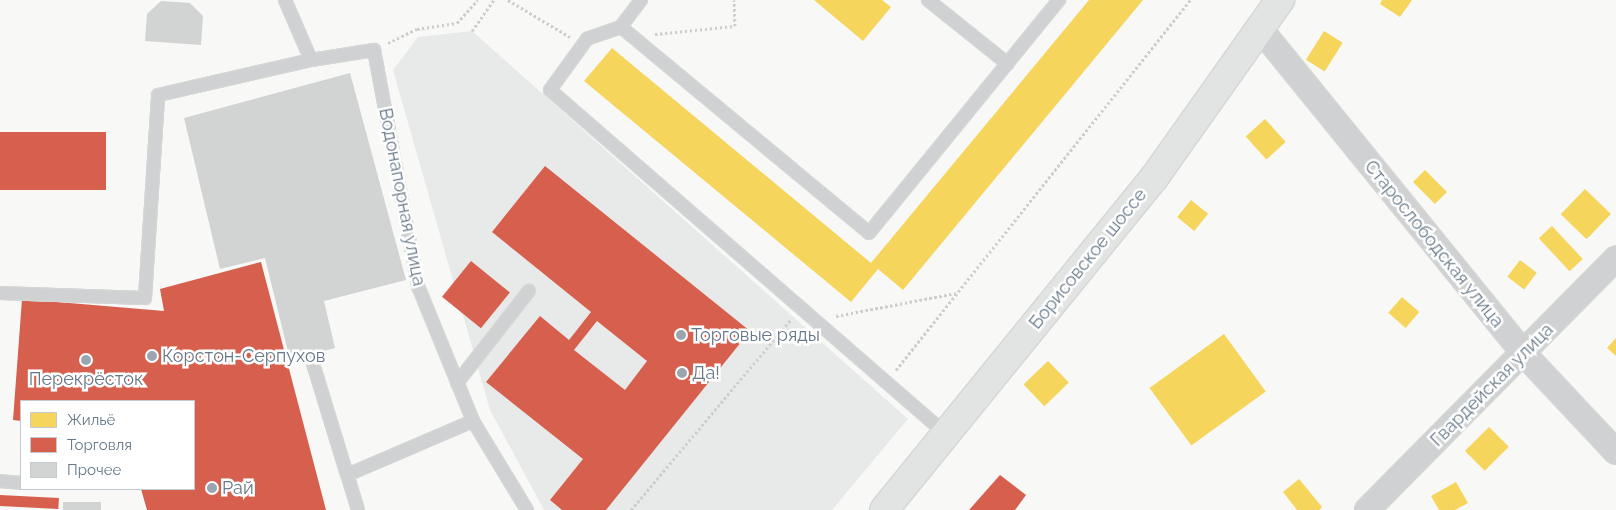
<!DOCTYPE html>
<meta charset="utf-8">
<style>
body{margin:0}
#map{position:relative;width:1616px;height:510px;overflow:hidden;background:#f8f8f7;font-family:Raleway,sans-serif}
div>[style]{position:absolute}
.built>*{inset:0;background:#e8eae9}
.homes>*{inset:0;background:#f6d55c;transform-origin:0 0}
.shops>*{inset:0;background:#d6604d;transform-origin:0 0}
.building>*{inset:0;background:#d2d3d3;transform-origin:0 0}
.path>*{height:3px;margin-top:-1.5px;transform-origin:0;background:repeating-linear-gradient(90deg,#cecece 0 2.5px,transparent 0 5px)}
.roads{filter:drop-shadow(1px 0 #d5d6d6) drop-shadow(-1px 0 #d5d6d6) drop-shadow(0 1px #d5d6d6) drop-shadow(0 -1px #d5d6d6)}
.service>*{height:12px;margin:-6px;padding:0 6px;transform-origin:6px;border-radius:6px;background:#cfd1d2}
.minor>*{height:24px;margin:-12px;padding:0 12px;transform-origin:12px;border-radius:12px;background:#cfd1d2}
.primary>*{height:28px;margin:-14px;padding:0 14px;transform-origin:14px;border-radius:14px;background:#e2e3e3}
.dots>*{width:14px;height:14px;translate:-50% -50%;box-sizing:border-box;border:2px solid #fff;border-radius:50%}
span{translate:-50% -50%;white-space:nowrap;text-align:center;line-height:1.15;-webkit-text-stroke:5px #fff;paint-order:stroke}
.street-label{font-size:18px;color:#677888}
.poi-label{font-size:18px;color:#677888}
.left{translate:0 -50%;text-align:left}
.legend{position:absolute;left:20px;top:400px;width:175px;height:90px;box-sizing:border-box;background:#fff;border:1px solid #c2c9cf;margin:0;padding:6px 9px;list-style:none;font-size:15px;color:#677888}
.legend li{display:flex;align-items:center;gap:10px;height:25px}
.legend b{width:25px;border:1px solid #c2c9cf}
</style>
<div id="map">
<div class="built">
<i style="clip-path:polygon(472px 31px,908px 419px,832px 510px,544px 510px,490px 410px,393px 70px,418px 37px)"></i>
</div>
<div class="homes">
<i style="clip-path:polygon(814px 0,882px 0,891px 7px,863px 41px)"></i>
<i style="clip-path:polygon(1089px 0,1143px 0,903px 290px,878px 269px,851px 302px,584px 81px,612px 48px,871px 263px)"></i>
<i style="clip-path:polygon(1382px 0,1412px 0,1400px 17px,1380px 4px)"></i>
<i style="left:1324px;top:31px;width:22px;height:34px;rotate:32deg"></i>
<i style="left:1265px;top:119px;width:31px;height:26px;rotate:48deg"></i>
<i style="left:1425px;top:170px;width:31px;height:17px;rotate:45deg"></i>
<i style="left:1585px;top:189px;width:36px;height:35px;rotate:44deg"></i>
<i style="left:1191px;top:200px;width:22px;height:22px;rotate:39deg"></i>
<i style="left:1552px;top:226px;width:45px;height:18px;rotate:47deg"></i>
<i style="left:1520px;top:260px;width:21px;height:21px;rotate:37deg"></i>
<i style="left:1402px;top:297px;width:23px;height:21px;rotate:41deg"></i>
<i style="left:1224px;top:334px;width:71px;height:92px;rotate:54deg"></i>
<i style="clip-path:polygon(1616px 338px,1616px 356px,1607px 348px)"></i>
<i style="left:1048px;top:361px;width:30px;height:34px;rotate:46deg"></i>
<i style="left:1489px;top:427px;width:28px;height:34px;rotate:45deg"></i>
<i style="clip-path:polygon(1299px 479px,1322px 507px,1319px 510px,1297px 510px,1283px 492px)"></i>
<i style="clip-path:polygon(1456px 482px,1468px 503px,1455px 510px,1439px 510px,1431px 496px)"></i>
</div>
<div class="shops">
<i style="left:0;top:132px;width:106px;height:58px"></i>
<i style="clip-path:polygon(evenodd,545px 166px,750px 331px,606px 510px,562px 510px,550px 500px,583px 459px,486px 382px,540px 316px,569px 340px,591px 312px,492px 232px,545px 166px,597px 321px,647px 361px,625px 390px,574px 350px,597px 321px)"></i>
<i style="left:471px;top:261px;width:50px;height:46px;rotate:39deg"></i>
<i style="clip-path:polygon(261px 262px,326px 510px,147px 510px,141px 489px,194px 489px,194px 401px,21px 401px,21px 421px,13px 420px,22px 299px,164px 311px,160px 289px)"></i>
<i style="clip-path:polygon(1000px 475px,1026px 495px,1015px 510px,969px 510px)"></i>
<i style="left:0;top:495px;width:59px;height:11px;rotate:3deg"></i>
</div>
<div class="building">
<i style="clip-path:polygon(161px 1px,190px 3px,203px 16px,201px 45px,145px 41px,147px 14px)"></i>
<i style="clip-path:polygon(350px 73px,406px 280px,324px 301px,335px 348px,290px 360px,265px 258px,220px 269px,184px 118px)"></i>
<i style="left:63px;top:502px;width:38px;height:8px"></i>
</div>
<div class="path">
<i style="left:508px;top:0;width:72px;rotate:30.8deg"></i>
<i style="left:472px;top:31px;width:38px;rotate:-55deg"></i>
<i style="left:655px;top:34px;width:80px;rotate:-5.7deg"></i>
<i style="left:735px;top:26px;width:26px;rotate:-92deg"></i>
<i style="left:388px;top:43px;width:32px;rotate:-26deg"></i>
<i style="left:417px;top:29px;width:40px;rotate:-8.5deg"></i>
<i style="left:457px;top:23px;width:31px;rotate:-48deg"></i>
<i style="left:836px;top:316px;width:122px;rotate:-10.9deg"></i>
<i style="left:896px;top:370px;width:473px;rotate:-51.5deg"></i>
<i style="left:631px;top:510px;width:249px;rotate:-50deg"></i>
</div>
<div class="roads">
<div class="service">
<i style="left:285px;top:0;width:65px;rotate:66.6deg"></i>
<i style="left:311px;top:60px;width:64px;rotate:-9deg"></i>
<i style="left:374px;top:50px;width:240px;rotate:79.4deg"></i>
<i style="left:418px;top:286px;width:146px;rotate:67.8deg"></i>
<i style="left:473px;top:421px;width:104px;rotate:58.8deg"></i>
<i style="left:641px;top:0;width:34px;rotate:127deg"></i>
<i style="left:621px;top:27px;width:322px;rotate:39.7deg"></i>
<i style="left:869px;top:233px;width:301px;rotate:-50.8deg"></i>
<i style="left:928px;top:0;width:102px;rotate:38.7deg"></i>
<i style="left:621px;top:27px;width:36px;rotate:161deg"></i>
<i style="left:587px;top:39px;width:63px;rotate:126deg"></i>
<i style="left:550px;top:90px;width:526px;rotate:40.99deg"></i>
<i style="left:0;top:293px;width:145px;rotate:2deg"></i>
<i style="left:145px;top:298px;width:203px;rotate:-86.3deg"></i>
<i style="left:158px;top:95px;width:157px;rotate:-12.9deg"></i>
<i style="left:311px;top:357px;width:123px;rotate:73deg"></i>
<i style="left:457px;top:383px;width:117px;rotate:-52deg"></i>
<i style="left:0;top:481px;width:21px;rotate:5deg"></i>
<i style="left:358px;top:510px;width:37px;rotate:-107deg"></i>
<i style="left:347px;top:475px;width:137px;rotate:-23.2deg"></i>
</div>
<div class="minor">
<i style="left:1261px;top:30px;width:417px;rotate:50.9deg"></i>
<i style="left:1524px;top:354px;width:134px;rotate:46.8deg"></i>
<i style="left:1367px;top:510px;width:354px;rotate:-45.3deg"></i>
</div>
<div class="primary">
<i style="left:884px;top:510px;width:428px;rotate:-50.9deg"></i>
<i style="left:1154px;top:178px;width:218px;rotate:-54.7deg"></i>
</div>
</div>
<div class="dots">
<i style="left:681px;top:335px;background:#9aa5af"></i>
<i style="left:152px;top:356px;background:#9aa5af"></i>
<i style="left:86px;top:360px;background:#9aa5af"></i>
<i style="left:682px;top:373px;background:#9aa5af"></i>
<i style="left:212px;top:488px;background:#9aa5af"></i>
</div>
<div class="street-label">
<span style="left:402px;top:197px;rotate:79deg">Водонапорная улица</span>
<span style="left:1434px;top:244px;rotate:51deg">Старослободская улица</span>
<span style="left:1088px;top:259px;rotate:-51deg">Борисовское шоссе</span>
<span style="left:1492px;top:385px;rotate:-45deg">Гвардейская улица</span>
</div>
<div class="poi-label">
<span class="left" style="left:691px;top:335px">Торговые ряды</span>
<span class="left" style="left:162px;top:356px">Корстон-Серпухов</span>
<span class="left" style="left:692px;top:373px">Да!</span>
<span style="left:86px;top:379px">Перекрёсток</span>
<span class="left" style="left:222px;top:488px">Рай</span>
</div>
<ul class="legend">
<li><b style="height:14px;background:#f6d55c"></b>Жильё</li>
<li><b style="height:14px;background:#d6604d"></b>Торговля</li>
<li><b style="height:14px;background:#d2d3d3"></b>Прочее</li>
</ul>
</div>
